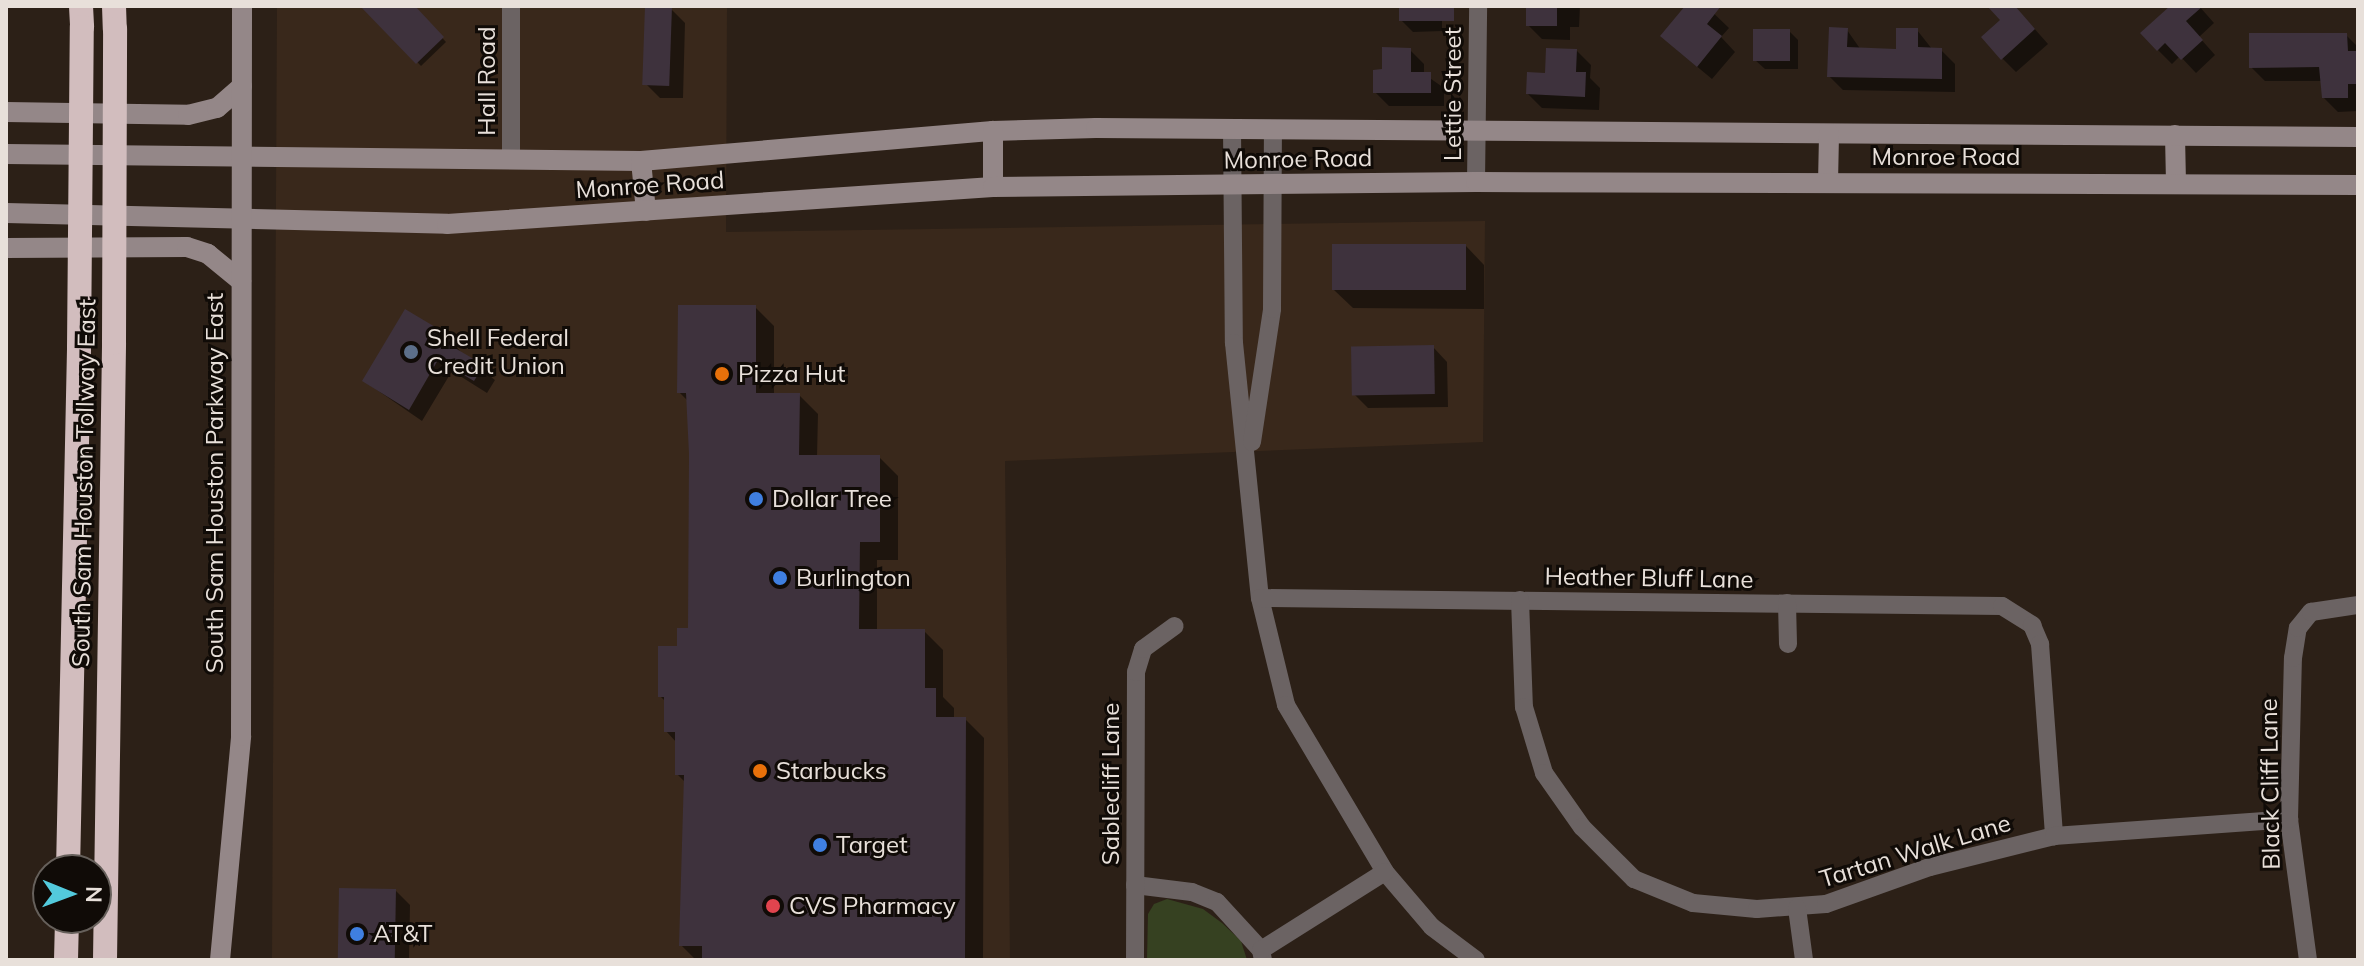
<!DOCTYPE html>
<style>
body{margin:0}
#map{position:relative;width:2364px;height:966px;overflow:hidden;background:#2c2017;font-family:Mulish,sans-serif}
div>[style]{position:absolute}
.built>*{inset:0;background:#39281b}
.green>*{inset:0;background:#364121}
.shadow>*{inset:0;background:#0007}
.building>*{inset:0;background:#3e323d;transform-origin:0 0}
.street>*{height:18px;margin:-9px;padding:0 9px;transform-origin:9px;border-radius:9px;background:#6b6363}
.secondary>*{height:20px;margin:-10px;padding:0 10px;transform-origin:10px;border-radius:10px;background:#948788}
.highway>*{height:24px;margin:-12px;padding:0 12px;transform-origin:12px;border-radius:12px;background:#d2bdbe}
.highway-bridge>*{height:24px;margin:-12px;padding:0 12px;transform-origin:12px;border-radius:12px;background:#d2bdbe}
.dots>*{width:22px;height:22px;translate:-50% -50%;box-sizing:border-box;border:4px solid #100b07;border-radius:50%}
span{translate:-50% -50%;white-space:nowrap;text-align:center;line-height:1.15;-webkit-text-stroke:6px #100b07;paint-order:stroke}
.street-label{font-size:24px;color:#e8e0da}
.poi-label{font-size:24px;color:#e8e0da}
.left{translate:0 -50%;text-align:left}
.frame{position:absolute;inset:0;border:8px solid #e8e0da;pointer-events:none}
.north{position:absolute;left:32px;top:854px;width:80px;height:80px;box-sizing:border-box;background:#100b07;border:2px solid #66605b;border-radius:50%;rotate:91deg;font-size:22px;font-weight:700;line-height:32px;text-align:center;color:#e8e0da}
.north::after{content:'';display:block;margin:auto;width:28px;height:36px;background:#53cadc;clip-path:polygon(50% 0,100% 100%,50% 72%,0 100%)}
</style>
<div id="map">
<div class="built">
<i style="clip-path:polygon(277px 6px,727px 6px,726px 232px,1485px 221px,1483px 442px,1005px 461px,1010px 960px,272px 960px)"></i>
</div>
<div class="green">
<i style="clip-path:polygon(1167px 899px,1203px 909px,1222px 923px,1241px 941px,1247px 960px,1147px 960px,1148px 914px,1154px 904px)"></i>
</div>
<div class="shadow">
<i style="clip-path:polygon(363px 6px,412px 6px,446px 42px,421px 66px)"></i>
<i style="clip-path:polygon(1401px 6px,1442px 6px,1442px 31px,1413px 32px,1401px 20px)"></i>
<i style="clip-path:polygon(1528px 6px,1580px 6px,1579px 27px,1570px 27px,1570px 40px,1542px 39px,1528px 25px)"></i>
<i style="clip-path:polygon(1687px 6px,1706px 6px,1729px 28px,1721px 37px,1735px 52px,1712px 79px,1677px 50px)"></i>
<i style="clip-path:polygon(1991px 6px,2014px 6px,2048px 44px,2016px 72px,2002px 58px,2003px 21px)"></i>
<i style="clip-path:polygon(2173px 6px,2199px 6px,2214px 23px,2199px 37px,2215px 55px,2196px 73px,2180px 56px,2172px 64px,2158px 50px)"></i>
<i style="clip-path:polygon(671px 9px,685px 23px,683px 98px,660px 98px,646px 84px)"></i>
<i style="clip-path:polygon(1847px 30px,1861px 50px,1898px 51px,1917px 30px,1932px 49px,1941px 50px,1955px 64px,1955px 92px,1843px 90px,1829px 76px)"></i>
<i style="clip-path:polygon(1789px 31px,1798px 40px,1798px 69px,1765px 69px,1755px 60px)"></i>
<i style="clip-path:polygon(2346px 35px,2358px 47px,2358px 111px,2338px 112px,2324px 98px,2322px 81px,2265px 81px,2251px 67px)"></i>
<i style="clip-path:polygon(1410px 50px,1424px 64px,1424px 74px,1444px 88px,1444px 106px,1389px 106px,1375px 92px,1384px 71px)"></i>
<i style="clip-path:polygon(1577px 51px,1591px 65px,1590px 78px,1600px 88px,1599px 110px,1542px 108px,1528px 94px)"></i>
<i style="clip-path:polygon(1466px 246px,1484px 265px,1484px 309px,1353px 308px,1334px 290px)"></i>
<i style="clip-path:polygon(755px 307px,774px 326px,774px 395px,799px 395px,818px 414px,817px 457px,879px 457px,898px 476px,898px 560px,877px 560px,877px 631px,924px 631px,943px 650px,943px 697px,954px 708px,954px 719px,965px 719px,984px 738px,983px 960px,696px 960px,681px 945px,686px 783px,677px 774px,677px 743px,666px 731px,666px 702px,660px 696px,690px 630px,691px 454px,688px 401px,679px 392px)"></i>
<i style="clip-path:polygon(451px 339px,462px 354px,495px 380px,487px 393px,452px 371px,422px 421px,364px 381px)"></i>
<i style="clip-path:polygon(1433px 347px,1447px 362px,1448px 407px,1368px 408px,1354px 394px)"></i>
<i style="clip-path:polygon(396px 891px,410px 905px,409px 960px,341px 960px)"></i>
</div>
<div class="building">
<i style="clip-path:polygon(360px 6px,415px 6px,444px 37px,416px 64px)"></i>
<i style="left:645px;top:6px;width:27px;height:79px;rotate:2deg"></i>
<i style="left:1399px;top:6px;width:55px;height:15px"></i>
<i style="left:1526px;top:6px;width:31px;height:20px"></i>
<i style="clip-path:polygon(1685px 6px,1721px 6px,1707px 24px,1722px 36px,1697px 67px,1660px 36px)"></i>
<i style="clip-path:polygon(1987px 6px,2015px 6px,2035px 29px,2001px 60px,1981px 37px,2000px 20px)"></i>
<i style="clip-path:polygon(2170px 6px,2203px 6px,2186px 21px,2203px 40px,2181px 60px,2165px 43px,2157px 51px,2140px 33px)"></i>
<i style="clip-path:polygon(1829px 27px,1848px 28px,1847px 47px,1896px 49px,1896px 28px,1918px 28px,1918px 47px,1942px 48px,1942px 79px,1827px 77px)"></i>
<i style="left:1753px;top:29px;width:37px;height:32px"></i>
<i style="clip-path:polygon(2249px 33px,2347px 33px,2348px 51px,2358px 51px,2358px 84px,2348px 84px,2348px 98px,2322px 98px,2319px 67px,2249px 68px)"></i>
<i style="clip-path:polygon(1382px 47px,1411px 48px,1411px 72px,1431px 72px,1431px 93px,1373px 93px,1373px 70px,1382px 69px)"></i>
<i style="clip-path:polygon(1546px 48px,1577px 49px,1576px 72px,1586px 72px,1585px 97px,1526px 94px,1527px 72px,1545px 73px)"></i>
<i style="left:1332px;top:244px;width:134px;height:46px"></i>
<i style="clip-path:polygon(678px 305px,756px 305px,756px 393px,800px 393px,799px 455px,880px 455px,880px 542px,860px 542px,859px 629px,925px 629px,925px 688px,936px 688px,936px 717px,966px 717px,965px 960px,702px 960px,702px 946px,679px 946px,684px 775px,675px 775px,675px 732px,664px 732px,664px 697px,658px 697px,658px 646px,677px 646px,677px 628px,688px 628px,689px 454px,686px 393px,677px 393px)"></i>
<i style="clip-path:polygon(405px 309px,452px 337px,448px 344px,484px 365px,474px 381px,438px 360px,409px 410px,362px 381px)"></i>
<i style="left:1434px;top:345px;width:49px;height:83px;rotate:89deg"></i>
<i style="left:339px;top:888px;width:57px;height:72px;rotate:1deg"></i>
</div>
<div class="street">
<i style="left:511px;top:6px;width:150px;rotate:90deg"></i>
<i style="left:1232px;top:128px;width:215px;rotate:89.5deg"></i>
<i style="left:1234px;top:343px;width:256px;rotate:84.2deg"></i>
<i style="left:1260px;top:598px;width:110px;rotate:76.3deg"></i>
<i style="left:1286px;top:705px;width:194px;rotate:59.3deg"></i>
<i style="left:1385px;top:872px;width:72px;rotate:49.5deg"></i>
<i style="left:1432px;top:927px;width:55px;rotate:36.9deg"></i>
<i style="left:1476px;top:182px;width:176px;rotate:-89.3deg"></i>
<i style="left:1252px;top:442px;width:134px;rotate:-81.4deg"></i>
<i style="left:1272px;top:309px;width:180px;rotate:-89.7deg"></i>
<i style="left:1260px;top:598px;width:742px;rotate:0.62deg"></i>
<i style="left:2002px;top:606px;width:36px;rotate:32deg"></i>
<i style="left:2032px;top:625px;width:21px;rotate:67deg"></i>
<i style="left:2040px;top:644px;width:193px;rotate:85.8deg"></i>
<i style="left:1520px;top:600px;width:107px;rotate:87.9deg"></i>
<i style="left:1524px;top:707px;width:69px;rotate:73.1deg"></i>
<i style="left:1544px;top:773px;width:66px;rotate:54.9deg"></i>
<i style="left:1582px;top:827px;width:74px;rotate:45deg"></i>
<i style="left:1634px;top:879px;width:64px;rotate:22.1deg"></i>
<i style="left:1693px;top:903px;width:64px;rotate:5.4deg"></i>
<i style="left:1757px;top:909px;width:69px;rotate:-4.1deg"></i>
<i style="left:1826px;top:904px;width:110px;rotate:-19.6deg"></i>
<i style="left:1930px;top:867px;width:128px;rotate:-14deg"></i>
<i style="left:2054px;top:836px;width:236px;rotate:-4.1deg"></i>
<i style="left:1787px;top:603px;width:41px;rotate:88.6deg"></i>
<i style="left:1135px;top:885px;width:57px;rotate:7deg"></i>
<i style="left:1192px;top:892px;width:27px;rotate:22deg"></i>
<i style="left:1217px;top:902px;width:65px;rotate:47.5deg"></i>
<i style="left:1261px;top:950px;width:10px;rotate:79deg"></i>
<i style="left:1797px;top:908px;width:52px;rotate:82.3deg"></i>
<i style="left:1261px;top:950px;width:146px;rotate:-32.2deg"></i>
<i style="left:1135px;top:960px;width:288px;rotate:-89.8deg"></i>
<i style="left:1136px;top:672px;width:24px;rotate:-73deg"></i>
<i style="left:1143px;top:649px;width:39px;rotate:-36deg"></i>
<i style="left:2308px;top:960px;width:142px;rotate:-97.7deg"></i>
<i style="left:2289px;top:819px;width:161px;rotate:-88.6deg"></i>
<i style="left:2293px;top:658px;width:30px;rotate:-81deg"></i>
<i style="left:2298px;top:628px;width:21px;rotate:-51deg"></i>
<i style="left:2311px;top:612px;width:48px;rotate:-8.5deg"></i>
</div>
<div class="secondary">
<i style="left:6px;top:112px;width:182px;rotate:0.9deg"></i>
<i style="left:188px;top:115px;width:30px;rotate:-14deg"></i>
<i style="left:217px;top:108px;width:33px;rotate:-41deg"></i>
<i style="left:2175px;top:135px;width:49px;rotate:88.8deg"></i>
<i style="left:6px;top:154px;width:635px;rotate:0.63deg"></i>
<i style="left:641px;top:161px;width:353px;rotate:-4.9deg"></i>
<i style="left:993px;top:131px;width:103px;rotate:-1.7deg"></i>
<i style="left:1096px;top:128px;width:1262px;rotate:0.41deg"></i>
<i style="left:641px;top:161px;width:50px;rotate:84.3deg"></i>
<i style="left:1828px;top:183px;width:49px;rotate:-88.8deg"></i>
<i style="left:993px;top:187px;width:56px;rotate:-90deg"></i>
<i style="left:6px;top:213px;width:441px;rotate:1.4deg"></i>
<i style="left:447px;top:224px;width:547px;rotate:-3.88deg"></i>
<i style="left:993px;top:187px;width:483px;rotate:-0.6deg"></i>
<i style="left:1476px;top:182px;width:882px;rotate:0.19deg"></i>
<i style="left:6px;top:248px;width:181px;rotate:-0.3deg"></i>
<i style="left:187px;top:247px;width:22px;rotate:18deg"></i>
<i style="left:208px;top:254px;width:43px;rotate:39.3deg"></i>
<i style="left:220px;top:960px;width:225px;rotate:-84.6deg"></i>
<i style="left:241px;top:736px;width:730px;rotate:-89.92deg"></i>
</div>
<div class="highway">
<i style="left:81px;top:6px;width:21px;rotate:87deg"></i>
<i style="left:114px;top:6px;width:23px;rotate:88deg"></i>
<i style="left:68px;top:870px;width:522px;rotate:-88.79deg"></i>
<i style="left:66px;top:960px;width:42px;rotate:-88.6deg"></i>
<i style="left:105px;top:960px;width:617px;rotate:-89.16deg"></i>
</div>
<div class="highway-bridge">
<i style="left:114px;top:343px;width:314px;rotate:-89.8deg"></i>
<i style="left:79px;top:348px;width:321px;rotate:-89.5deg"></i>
</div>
<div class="dots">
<i style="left:411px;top:352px;background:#5c6f8a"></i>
<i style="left:722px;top:374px;background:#e8710a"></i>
<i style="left:756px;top:499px;background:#3f7fe0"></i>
<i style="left:780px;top:578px;background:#3f7fe0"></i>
<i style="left:760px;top:771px;background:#e8710a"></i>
<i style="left:820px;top:845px;background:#3f7fe0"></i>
<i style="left:773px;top:906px;background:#e0444e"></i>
<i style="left:357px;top:934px;background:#3f7fe0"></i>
</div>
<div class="street-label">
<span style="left:487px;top:81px;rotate:-90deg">Hall Road</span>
<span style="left:1453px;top:94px;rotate:-90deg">Lettie Street</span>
<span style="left:1946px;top:157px">Monroe Road</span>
<span style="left:1298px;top:159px;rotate:-1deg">Monroe Road</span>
<span style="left:650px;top:185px;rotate:-4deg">Monroe Road</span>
<span style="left:84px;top:483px;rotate:-89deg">South Sam Houston Tollway East</span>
<span style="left:215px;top:483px;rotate:-90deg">South Sam Houston Parkway East</span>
<span style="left:1649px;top:578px;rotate:1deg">Heather Bluff Lane</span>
<span style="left:1111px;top:784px;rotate:-90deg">Sablecliff Lane</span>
<span style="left:2270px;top:784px;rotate:-91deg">Black Cliff Lane</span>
<span style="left:1915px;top:851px;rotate:-17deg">Tartan Walk Lane</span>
</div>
<div class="poi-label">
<span class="left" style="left:427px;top:352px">Shell Federal<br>Credit Union</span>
<span class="left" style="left:738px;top:374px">Pizza Hut</span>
<span class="left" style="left:772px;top:499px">Dollar Tree</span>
<span class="left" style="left:796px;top:578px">Burlington</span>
<span class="left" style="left:776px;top:771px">Starbucks</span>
<span class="left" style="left:836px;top:845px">Target</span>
<span class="left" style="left:789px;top:906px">CVS Pharmacy</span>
<span class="left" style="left:373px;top:934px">AT&amp;T</span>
</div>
<div class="frame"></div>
<div class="north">N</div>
</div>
